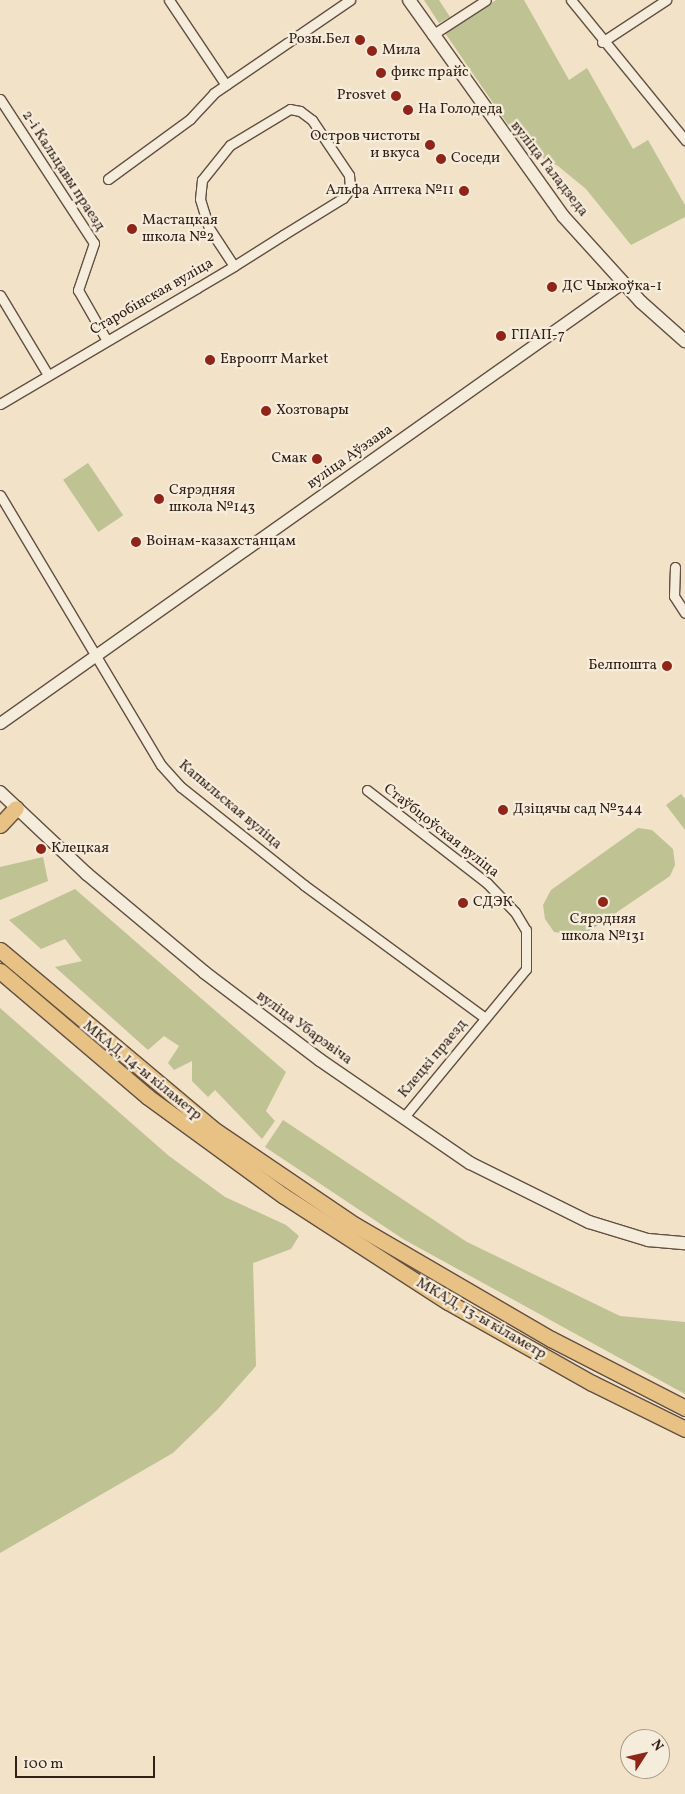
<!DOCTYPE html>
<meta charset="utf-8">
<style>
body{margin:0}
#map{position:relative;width:685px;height:1794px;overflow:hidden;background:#f1e2c8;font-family:Vollkorn,serif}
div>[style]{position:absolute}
.green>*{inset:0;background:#bfc292;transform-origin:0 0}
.roads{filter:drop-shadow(1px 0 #625042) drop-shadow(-1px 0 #625042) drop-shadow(0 1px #625042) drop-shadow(0 -1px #625042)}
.minor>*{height:9px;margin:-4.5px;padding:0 4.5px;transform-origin:4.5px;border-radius:4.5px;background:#f6ecdb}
.tertiary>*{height:11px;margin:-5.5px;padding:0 5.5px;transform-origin:5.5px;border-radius:5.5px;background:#f6ecdb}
.secondary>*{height:12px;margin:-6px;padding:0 6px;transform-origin:6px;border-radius:6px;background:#f6ecdb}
.trunk>*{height:15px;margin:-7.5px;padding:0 7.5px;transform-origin:7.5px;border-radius:7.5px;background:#e8c184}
.dots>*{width:14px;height:14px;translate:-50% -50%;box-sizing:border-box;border:2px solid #f6ecdb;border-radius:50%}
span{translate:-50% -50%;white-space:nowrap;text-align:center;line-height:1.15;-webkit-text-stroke:4.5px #f6ecdb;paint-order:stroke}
.poi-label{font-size:15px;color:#321f15}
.right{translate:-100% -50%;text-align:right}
.left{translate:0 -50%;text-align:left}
.street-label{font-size:15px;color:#321f15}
.north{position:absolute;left:620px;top:1729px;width:50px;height:50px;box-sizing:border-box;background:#f6ecdb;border:1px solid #a89a8c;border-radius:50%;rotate:55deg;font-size:14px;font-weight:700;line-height:20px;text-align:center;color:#321f15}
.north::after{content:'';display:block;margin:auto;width:18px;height:22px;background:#8f2418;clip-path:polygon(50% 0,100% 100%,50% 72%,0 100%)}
.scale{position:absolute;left:15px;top:1756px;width:140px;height:22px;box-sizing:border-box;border:2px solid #321f15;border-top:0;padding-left:6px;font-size:15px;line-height:18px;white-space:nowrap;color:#321f15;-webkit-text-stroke:4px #f6ecdb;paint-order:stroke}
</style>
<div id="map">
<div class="green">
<i style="clip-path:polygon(424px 0,439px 0,450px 17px,439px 23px)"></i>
<i style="clip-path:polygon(496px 0,524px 0,569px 80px,587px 68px,633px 149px,648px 140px,685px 205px,685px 217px,631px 245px,586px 189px,558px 166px,524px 148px,445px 33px)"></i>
<i style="left:88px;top:463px;width:63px;height:30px;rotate:56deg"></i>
<i style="clip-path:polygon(681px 794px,685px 799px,685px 830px,666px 805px)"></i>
<i style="clip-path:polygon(638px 828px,652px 830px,673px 849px,675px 865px,670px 876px,582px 936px,554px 932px,545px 919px,543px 905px,551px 890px)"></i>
<i style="clip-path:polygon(43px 857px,48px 881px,0 900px,0 867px)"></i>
<i style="clip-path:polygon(75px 889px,286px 1072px,266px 1111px,275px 1121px,262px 1139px,215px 1090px,208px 1097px,192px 1081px,192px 1061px,174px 1070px,168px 1063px,179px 1046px,164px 1036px,148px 1050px,55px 967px,82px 961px,65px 939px,41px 949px,9px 920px)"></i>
<i style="clip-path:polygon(0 1008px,169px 1156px,225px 1197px,286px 1225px,299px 1236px,291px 1249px,253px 1263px,256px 1366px,218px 1409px,173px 1453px,0 1553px)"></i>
<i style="clip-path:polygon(283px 1120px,467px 1242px,620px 1316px,685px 1322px,685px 1394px,403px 1239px,265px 1147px)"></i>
</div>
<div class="roads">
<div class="minor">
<i style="left:169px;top:0;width:102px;rotate:56.2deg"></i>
<i style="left:571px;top:0;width:181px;rotate:50.8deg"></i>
<i style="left:432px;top:35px;width:64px;rotate:-32.9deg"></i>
<i style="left:602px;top:42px;width:77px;rotate:-33.3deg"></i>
<i style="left:0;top:99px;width:172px;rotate:56.9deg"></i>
<i style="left:94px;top:243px;width:50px;rotate:108.8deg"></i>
<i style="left:78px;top:290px;width:56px;rotate:60.3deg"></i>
<i style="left:108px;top:179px;width:102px;rotate:-36.2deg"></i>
<i style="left:190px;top:119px;width:35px;rotate:-47deg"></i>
<i style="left:214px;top:93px;width:165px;rotate:-34.4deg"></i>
<i style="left:0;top:295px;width:93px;rotate:59deg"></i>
<i style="left:0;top:404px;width:229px;rotate:-30.5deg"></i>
<i style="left:197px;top:288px;width:43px;rotate:-30.7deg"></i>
<i style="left:234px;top:266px;width:58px;rotate:-32.3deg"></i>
<i style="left:283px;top:235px;width:70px;rotate:-31.7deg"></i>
<i style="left:343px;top:198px;width:11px;rotate:-52deg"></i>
<i style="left:350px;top:189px;width:14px;rotate:-94deg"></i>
<i style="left:349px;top:175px;width:66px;rotate:-123.9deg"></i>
<i style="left:312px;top:120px;width:15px;rotate:-143deg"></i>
<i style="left:300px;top:111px;width:10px;rotate:-169deg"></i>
<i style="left:290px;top:109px;width:70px;rotate:149deg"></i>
<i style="left:230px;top:145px;width:45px;rotate:128.7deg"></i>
<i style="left:202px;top:180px;width:19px;rotate:96deg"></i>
<i style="left:200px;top:199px;width:30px;rotate:73deg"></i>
<i style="left:209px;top:228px;width:45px;rotate:56.7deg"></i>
<i style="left:0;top:495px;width:314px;rotate:59.2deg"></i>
<i style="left:161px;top:765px;width:30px;rotate:48deg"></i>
<i style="left:181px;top:787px;width:157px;rotate:38.5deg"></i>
<i style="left:304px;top:885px;width:225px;rotate:36.3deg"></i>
<i style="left:675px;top:567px;width:29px;rotate:92deg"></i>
<i style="left:674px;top:596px;width:20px;rotate:57deg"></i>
<i style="left:367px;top:790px;width:152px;rotate:37.8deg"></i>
<i style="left:487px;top:883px;width:40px;rotate:46deg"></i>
<i style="left:515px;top:912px;width:21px;rotate:59deg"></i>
<i style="left:526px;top:930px;width:39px;rotate:90deg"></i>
<i style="left:526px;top:969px;width:193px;rotate:129.5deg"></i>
</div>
<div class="tertiary">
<i style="left:0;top:723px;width:763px;rotate:-35.29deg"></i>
</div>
<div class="secondary">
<i style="left:409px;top:0;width:265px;rotate:54.5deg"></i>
<i style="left:563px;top:216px;width:116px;rotate:47.8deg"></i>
<i style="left:641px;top:302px;width:59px;rotate:41.6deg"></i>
<i style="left:0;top:792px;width:120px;rotate:43.3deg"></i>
<i style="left:87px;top:874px;width:153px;rotate:39.9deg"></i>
<i style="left:204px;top:972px;width:146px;rotate:37.2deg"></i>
<i style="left:320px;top:1060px;width:182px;rotate:34.5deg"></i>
<i style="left:470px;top:1163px;width:133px;rotate:26.4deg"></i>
<i style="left:589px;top:1222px;width:62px;rotate:17deg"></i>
<i style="left:648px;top:1240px;width:37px;rotate:5deg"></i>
</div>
<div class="trunk">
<i style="left:0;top:825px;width:23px;rotate:-47deg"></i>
<i style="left:0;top:950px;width:282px;rotate:40deg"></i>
<i style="left:216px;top:1131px;width:168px;rotate:34.1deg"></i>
<i style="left:355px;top:1225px;width:227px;rotate:30.2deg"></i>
<i style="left:551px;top:1339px;width:151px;rotate:27.2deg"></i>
<i style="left:0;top:971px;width:194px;rotate:40.4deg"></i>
<i style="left:148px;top:1097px;width:168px;rotate:36.1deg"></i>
<i style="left:284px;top:1196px;width:195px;rotate:32.9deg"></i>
<i style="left:448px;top:1302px;width:165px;rotate:29.4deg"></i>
<i style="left:592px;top:1383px;width:104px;rotate:26.3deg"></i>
</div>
</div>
<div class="dots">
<i style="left:360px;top:40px;background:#8f2418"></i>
<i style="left:372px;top:51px;background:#8f2418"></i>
<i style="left:381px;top:73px;background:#8f2418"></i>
<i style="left:396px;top:96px;background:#8f2418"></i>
<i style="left:408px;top:110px;background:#8f2418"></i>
<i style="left:430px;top:145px;background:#8f2418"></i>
<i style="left:441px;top:159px;background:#8f2418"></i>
<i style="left:464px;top:191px;background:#8f2418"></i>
<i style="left:132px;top:229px;background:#8f2418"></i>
<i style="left:552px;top:287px;background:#8f2418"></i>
<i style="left:501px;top:336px;background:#8f2418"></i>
<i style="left:210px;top:360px;background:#8f2418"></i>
<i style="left:266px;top:411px;background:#8f2418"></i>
<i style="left:317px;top:459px;background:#8f2418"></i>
<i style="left:159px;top:499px;background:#8f2418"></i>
<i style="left:136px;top:542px;background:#8f2418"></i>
<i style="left:667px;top:666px;background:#8f2418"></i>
<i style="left:503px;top:810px;background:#8f2418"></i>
<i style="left:41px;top:849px;background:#8f2418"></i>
<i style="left:603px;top:902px;background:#8f2418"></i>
<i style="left:463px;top:903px;background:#8f2418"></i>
</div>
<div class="poi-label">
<span class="right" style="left:350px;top:40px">Розы.Бел</span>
<span class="left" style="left:382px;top:51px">Мила</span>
<span class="left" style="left:391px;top:73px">фикс прайс</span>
<span class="right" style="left:386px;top:96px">Prosvet</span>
<span class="left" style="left:418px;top:110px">На Голодеда</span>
<span class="right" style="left:420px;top:145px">Остров чистоты<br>и вкуса</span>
<span class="left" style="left:451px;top:159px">Соседи</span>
<span class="right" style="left:454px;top:191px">Альфа Аптека №11</span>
<span class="left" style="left:142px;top:229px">Мастацкая<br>школа №2</span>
<span class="left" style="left:562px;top:287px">ДС Чыжоўка-1</span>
<span class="left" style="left:511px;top:336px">ГПАП-7</span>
<span class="left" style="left:220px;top:360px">Евроопт Market</span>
<span class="left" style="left:276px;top:411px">Хозтовары</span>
<span class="right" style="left:307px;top:459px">Смак</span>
<span class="left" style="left:169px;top:499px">Сярэдняя<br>школа №143</span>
<span class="left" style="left:146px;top:542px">Воінам-казахстанцам</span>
<span class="right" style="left:657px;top:666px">Белпошта</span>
<span class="left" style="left:513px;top:810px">Дзіцячы сад №344</span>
<span class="left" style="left:51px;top:849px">Клецкая</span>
<span class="left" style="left:473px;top:903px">СДЭК</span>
<span style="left:603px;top:928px">Сярэдняя<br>школа №131</span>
</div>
<div class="street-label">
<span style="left:549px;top:169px;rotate:52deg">вуліца Галадзеда</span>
<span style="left:63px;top:171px;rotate:57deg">2-і Кальцавы праезд</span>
<span style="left:152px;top:297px;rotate:-30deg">Старобінская вуліца</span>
<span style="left:350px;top:457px;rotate:-35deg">вуліца Аўэзава</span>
<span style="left:230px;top:805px;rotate:40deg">Капыльская вуліца</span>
<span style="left:441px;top:831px;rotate:38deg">Стаўбцоўская вуліца</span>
<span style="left:304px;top:1028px;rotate:36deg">вуліца Убарэвіча</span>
<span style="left:433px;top:1059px;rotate:-50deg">Клецкі праезд</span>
<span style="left:142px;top:1071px;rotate:39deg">МКАД, 14-ы кіламетр</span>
<span style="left:481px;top:1319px;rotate:30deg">МКАД, 13-ы кіламетр</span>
</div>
<div class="north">N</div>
<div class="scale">100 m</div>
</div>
